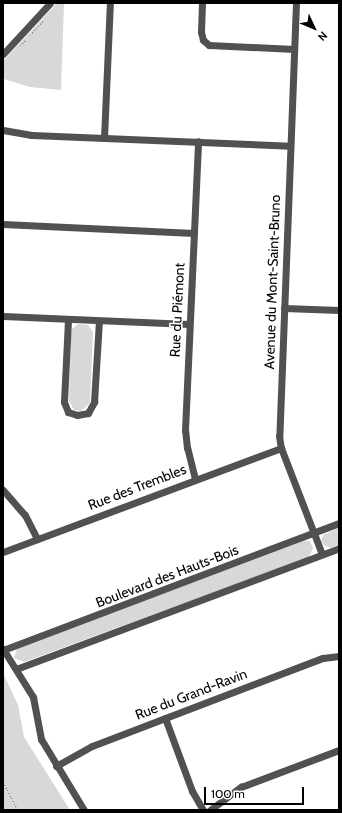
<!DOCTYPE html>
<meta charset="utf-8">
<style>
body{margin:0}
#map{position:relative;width:342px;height:813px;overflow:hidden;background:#fff;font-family:Cabin,sans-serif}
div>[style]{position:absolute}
.green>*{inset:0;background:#d8d8d8}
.path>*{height:1px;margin-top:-0.5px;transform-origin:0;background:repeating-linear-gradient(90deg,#737373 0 1px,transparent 0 3px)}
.minor>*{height:7px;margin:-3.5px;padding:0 3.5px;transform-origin:3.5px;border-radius:3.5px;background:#515151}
span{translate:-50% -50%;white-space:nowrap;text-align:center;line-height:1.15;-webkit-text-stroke:3px #fff;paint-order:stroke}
.street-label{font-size:14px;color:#000}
.frame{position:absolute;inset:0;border:4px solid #000;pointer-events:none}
.north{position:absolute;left:294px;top:8px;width:40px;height:40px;-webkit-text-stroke:3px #fff;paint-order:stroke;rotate:134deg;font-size:11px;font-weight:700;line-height:16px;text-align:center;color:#000}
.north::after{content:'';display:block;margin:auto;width:14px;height:18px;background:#000;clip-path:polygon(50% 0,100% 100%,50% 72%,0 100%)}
.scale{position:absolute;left:204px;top:787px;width:100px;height:18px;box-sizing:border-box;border:2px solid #000;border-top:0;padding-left:5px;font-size:12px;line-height:14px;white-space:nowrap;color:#000;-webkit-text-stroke:3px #fff;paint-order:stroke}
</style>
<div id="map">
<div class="green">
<i style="clip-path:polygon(57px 3px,64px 3px,61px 90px,30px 87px,4px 79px,3px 61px)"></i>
<i style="clip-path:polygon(78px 324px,88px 325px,93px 332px,90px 403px,81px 411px,74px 410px,69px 401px,71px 334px,72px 329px)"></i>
<i style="clip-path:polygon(339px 528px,339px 545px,331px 548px,325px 546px,321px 541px,323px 535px)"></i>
<i style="clip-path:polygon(304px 541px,310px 541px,313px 548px,309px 557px,24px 662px,14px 658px,17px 648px)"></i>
<i style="clip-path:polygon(4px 675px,18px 705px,24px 737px,70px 810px,3px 810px)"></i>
</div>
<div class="path">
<i style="left:30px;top:35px;width:21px;rotate:-47deg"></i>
<i style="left:20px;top:45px;width:8px;rotate:-40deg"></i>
<i style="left:3px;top:782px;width:32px;rotate:62deg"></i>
</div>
<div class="minor">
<i style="left:202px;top:3px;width:29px;rotate:92deg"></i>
<i style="left:201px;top:32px;width:8px;rotate:76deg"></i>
<i style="left:203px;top:40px;width:8px;rotate:40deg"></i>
<i style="left:209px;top:45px;width:85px;rotate:2.7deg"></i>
<i style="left:296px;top:3px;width:433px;rotate:92.2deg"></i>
<i style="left:279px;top:436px;width:12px;rotate:81deg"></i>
<i style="left:281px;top:448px;width:114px;rotate:68.9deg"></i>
<i style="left:3px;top:54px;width:69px;rotate:-47.3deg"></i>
<i style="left:3px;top:130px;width:29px;rotate:10deg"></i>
<i style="left:32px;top:135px;width:258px;rotate:2.4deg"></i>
<i style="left:104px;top:138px;width:135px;rotate:-87.5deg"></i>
<i style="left:3px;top:224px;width:191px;rotate:2.7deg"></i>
<i style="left:284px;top:308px;width:55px;rotate:2.1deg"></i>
<i style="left:3px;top:316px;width:186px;rotate:2.5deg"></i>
<i style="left:68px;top:320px;width:82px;rotate:92.8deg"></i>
<i style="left:64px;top:402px;width:11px;rotate:68deg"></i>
<i style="left:68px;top:412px;width:9px;rotate:18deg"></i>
<i style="left:77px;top:415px;width:11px;rotate:-10deg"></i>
<i style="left:88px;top:413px;width:13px;rotate:-61deg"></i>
<i style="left:94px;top:402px;width:81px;rotate:-86.5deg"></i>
<i style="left:195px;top:479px;width:32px;rotate:-104deg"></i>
<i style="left:187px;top:448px;width:18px;rotate:-96deg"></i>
<i style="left:185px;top:430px;width:289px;rotate:-87.4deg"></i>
<i style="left:3px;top:490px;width:33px;rotate:49deg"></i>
<i style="left:25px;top:515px;width:27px;rotate:63deg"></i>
<i style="left:3px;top:552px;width:297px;rotate:-20.5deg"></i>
<i style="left:3px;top:649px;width:57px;rotate:58deg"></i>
<i style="left:33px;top:697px;width:43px;rotate:79.2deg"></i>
<i style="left:41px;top:739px;width:83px;rotate:58.8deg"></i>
<i style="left:3px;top:650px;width:359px;rotate:-20.7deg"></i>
<i style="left:16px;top:669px;width:345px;rotate:-20.5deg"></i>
<i style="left:165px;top:718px;width:78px;rotate:69.7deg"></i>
<i style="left:192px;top:791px;width:22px;rotate:60deg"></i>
<i style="left:56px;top:766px;width:41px;rotate:-29.1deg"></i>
<i style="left:92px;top:746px;width:247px;rotate:-20.9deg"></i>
<i style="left:323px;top:658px;width:16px;rotate:-7deg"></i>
<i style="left:210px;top:810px;width:39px;rotate:-37deg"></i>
<i style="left:241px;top:787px;width:105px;rotate:-20.7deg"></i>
</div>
<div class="street-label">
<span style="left:272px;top:282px;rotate:-88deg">Avenue du Mont-Saint-Bruno</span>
<span style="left:177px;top:310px;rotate:-87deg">Rue du Piémont</span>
<span style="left:137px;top:487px;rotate:-21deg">Rue des Trembles</span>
<span style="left:167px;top:576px;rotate:-21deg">Boulevard des Hauts-Bois</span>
<span style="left:191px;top:694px;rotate:-21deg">Rue du Grand-Ravin</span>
</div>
<div class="frame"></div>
<div class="north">N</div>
<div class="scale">100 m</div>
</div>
